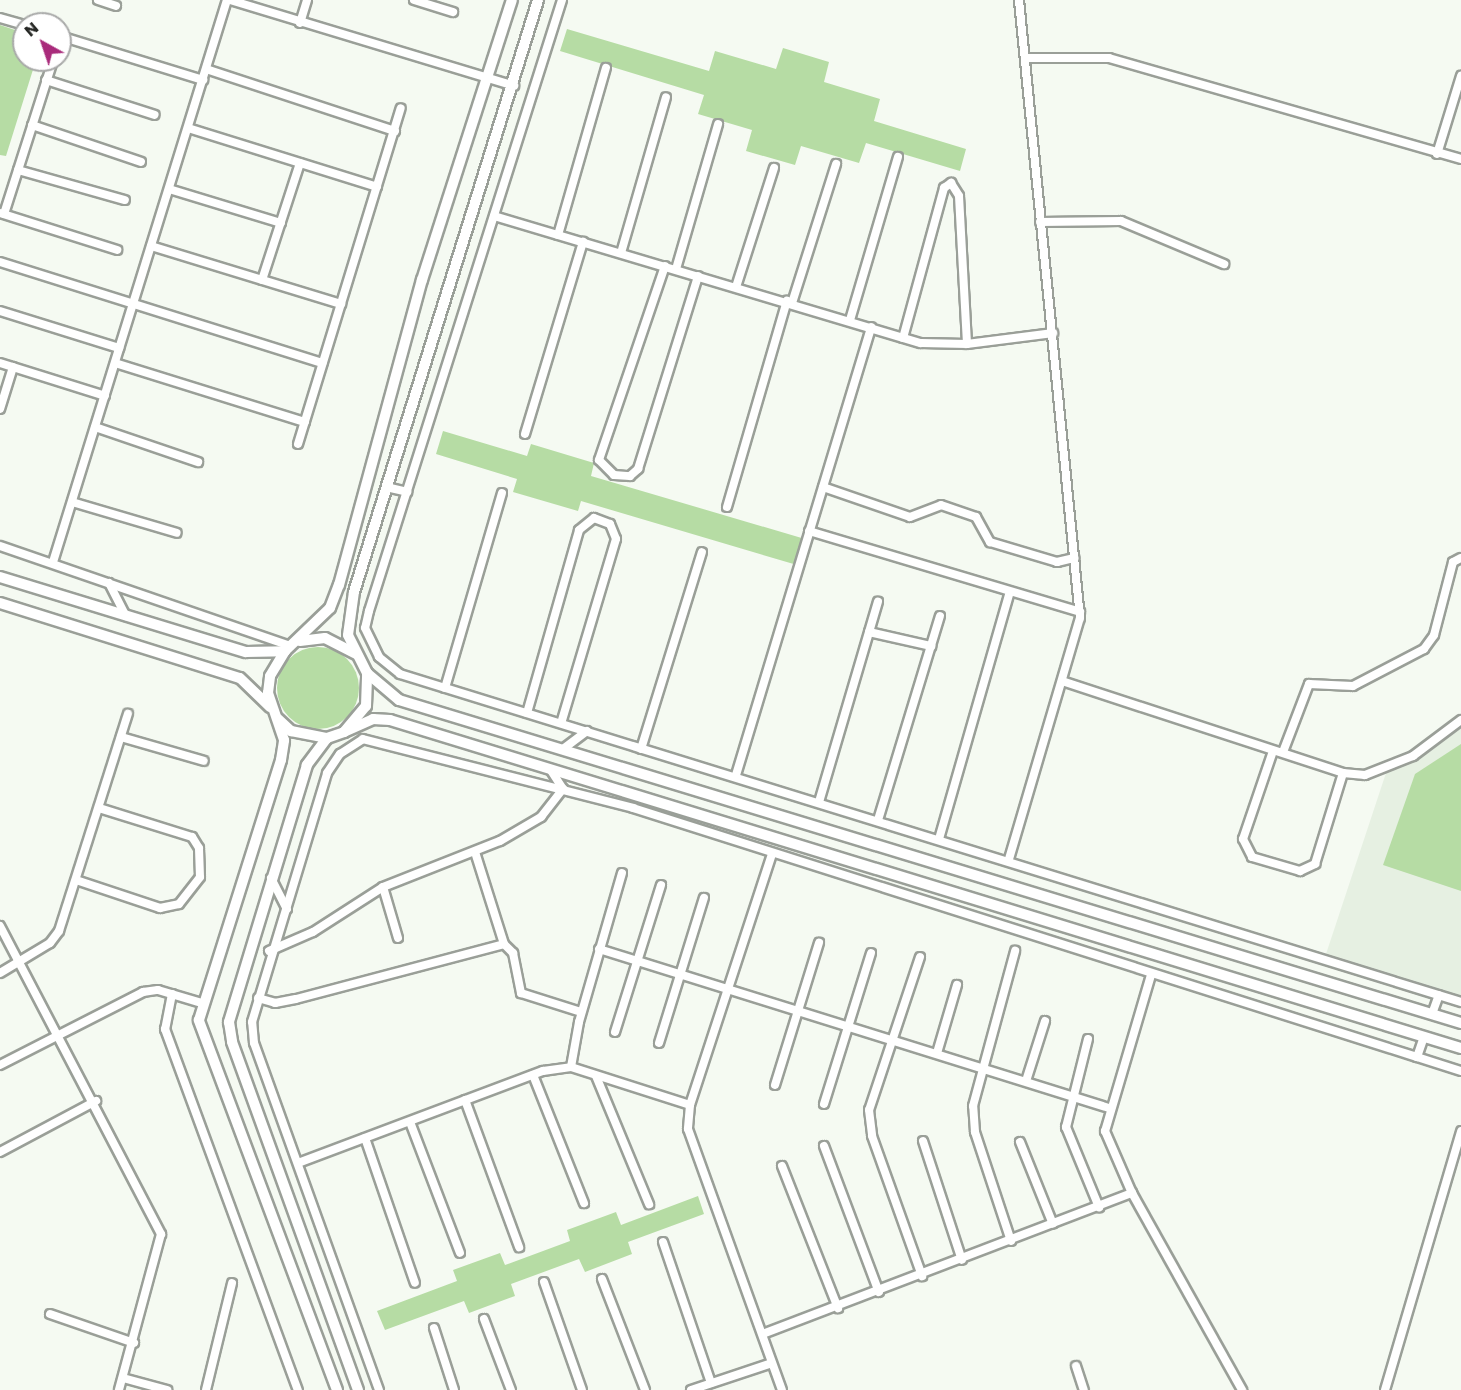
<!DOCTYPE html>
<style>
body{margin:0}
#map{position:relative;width:1461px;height:1390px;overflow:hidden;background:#f5faf2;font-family:Poppins,sans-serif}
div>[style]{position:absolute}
.built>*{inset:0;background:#e6f0e2}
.green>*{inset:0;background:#b6dca4}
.round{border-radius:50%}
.roads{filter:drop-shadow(2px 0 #9a9f98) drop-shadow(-2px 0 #9a9f98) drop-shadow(0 2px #9a9f98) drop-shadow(0 -2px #9a9f98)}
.minor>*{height:8px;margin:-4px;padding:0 4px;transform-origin:4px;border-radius:4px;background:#fff}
.tertiary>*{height:10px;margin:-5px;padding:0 5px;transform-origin:5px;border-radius:5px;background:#fff}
span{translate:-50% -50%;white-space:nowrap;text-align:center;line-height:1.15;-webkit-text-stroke:6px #fff;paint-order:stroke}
.north{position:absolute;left:12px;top:12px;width:60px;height:60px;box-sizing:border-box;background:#fff;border:2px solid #a8a9a8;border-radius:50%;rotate:320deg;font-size:16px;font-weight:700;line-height:24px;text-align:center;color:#262825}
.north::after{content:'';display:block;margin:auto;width:21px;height:27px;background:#a92b7b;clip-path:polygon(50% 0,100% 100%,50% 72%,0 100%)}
</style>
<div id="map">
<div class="built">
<i style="clip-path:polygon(1461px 723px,1461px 996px,1326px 954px,1386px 773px)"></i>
</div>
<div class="green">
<i style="clip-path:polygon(0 25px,24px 33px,24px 60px,36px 60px,6px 156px,0 155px)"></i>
<i style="clip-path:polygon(567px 29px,709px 71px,715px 51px,776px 69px,783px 48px,829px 62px,824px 82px,880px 99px,874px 121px,966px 149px,960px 171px,866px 143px,859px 163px,801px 146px,795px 165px,746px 151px,752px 130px,698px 114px,704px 95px,560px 51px)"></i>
<i style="clip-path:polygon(443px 431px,527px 456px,531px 444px,594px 463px,591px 476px,805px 539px,797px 565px,581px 501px,578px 511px,513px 492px,517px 479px,436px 454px)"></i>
<i class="round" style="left:277px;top:647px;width:82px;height:82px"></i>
<i style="clip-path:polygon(1461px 744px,1461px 891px,1383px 865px,1415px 774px)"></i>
<i style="clip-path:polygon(698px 1196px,704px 1214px,628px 1242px,632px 1254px,585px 1272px,579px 1259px,511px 1284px,515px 1296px,469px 1313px,464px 1301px,385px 1330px,377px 1311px,457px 1281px,453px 1270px,500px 1253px,505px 1265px,570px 1241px,567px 1230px,616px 1212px,621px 1225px)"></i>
</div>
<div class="roads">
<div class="minor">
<i style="left:98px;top:0;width:19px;rotate:18deg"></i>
<i style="left:230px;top:0;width:297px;rotate:16.8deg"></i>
<i style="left:414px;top:0;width:41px;rotate:17.1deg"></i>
<i style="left:562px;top:0;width:641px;rotate:107.53deg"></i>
<i style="left:369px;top:611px;width:17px;rotate:103deg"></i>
<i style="left:365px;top:628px;width:32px;rotate:64deg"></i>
<i style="left:379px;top:657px;width:27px;rotate:39deg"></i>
<i style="left:400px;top:674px;width:1111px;rotate:17.18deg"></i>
<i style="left:0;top:18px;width:25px;rotate:16deg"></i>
<i style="left:300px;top:23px;width:24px;rotate:-73deg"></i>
<i style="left:60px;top:36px;width:150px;rotate:17.1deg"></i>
<i style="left:1026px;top:58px;width:83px"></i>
<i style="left:1109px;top:58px;width:366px;rotate:16deg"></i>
<i style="left:206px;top:69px;width:199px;rotate:18.2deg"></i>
<i style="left:46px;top:80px;width:114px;rotate:17.8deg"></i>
<i style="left:32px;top:125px;width:115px;rotate:18.7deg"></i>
<i style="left:188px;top:128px;width:198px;rotate:17.3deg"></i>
<i style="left:1437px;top:154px;width:82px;rotate:-72.9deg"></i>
<i style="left:18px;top:170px;width:111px;rotate:15.7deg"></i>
<i style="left:169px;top:189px;width:117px;rotate:16.9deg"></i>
<i style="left:0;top:213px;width:123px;rotate:17.5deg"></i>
<i style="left:4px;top:214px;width:162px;rotate:-72.3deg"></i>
<i style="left:494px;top:216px;width:445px;rotate:16.6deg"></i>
<i style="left:921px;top:343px;width:46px;rotate:1.2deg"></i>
<i style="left:967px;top:344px;width:87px;rotate:-7.3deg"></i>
<i style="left:1040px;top:222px;width:81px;rotate:-0.7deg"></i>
<i style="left:1121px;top:221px;width:112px;rotate:22.7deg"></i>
<i style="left:558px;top:235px;width:174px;rotate:-74deg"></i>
<i style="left:151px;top:246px;width:199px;rotate:17deg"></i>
<i style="left:621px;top:253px;width:162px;rotate:-73.9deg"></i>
<i style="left:0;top:262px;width:338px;rotate:17.4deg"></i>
<i style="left:665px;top:266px;width:205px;rotate:108.8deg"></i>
<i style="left:599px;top:460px;width:21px;rotate:45deg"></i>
<i style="left:614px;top:475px;width:16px;rotate:4deg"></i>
<i style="left:630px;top:476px;width:11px;rotate:-41deg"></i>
<i style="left:638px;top:469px;width:202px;rotate:-72.7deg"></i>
<i style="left:676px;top:269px;width:151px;rotate:-73.8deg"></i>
<i style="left:262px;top:280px;width:123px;rotate:-72deg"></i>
<i style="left:736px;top:287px;width:125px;rotate:-72.3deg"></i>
<i style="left:792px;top:303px;width:146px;rotate:-72.4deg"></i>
<i style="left:0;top:311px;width:125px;rotate:17.3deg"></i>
<i style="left:850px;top:320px;width:170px;rotate:-73.6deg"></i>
<i style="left:903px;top:338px;width:156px;rotate:-74.7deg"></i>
<i style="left:944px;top:188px;width:9px;rotate:-36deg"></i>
<i style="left:951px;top:183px;width:15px;rotate:58deg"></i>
<i style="left:959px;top:196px;width:148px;rotate:86.9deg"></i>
<i style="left:0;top:363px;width:110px;rotate:17.4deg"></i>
<i style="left:115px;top:363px;width:199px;rotate:17.3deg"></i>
<i style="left:0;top:409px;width:44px;rotate:-72.8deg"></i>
<i style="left:95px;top:427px;width:109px;rotate:18.8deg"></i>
<i style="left:525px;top:434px;width:201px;rotate:-73.2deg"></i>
<i style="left:298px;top:444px;width:351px;rotate:-73deg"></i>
<i style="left:386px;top:487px;width:22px;rotate:13deg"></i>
<i style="left:823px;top:487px;width:92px;rotate:19deg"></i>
<i style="left:910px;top:517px;width:33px;rotate:-21deg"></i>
<i style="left:941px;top:505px;width:37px;rotate:19deg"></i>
<i style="left:976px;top:517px;width:29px;rotate:61deg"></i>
<i style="left:990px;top:542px;width:70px;rotate:16.6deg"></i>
<i style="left:1057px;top:562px;width:18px;rotate:-13deg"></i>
<i style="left:72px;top:502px;width:109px;rotate:16.4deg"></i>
<i style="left:727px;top:507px;width:215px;rotate:-73.8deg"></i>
<i style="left:809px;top:531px;width:283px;rotate:16.6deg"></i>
<i style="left:0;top:546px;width:307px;rotate:19deg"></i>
<i style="left:53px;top:562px;width:588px;rotate:-72.8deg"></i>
<i style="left:109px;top:583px;width:37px;rotate:63deg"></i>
<i style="left:869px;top:632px;width:64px;rotate:12.7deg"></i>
<i style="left:1065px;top:682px;width:293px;rotate:18.1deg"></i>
<i style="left:1343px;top:773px;width:22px;rotate:5deg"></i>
<i style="left:1365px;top:775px;width:52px;rotate:-21.6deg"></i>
<i style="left:1413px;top:756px;width:60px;rotate:-36.9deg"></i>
<i style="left:445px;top:688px;width:203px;rotate:-73.7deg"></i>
<i style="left:527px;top:713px;width:190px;rotate:-74.1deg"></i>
<i style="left:579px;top:530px;width:19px;rotate:-39deg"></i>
<i style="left:594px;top:518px;width:17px;rotate:21deg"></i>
<i style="left:610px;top:524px;width:16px;rotate:68deg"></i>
<i style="left:616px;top:539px;width:192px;rotate:106.6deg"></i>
<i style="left:121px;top:737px;width:86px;rotate:16.1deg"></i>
<i style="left:563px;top:749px;width:30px;rotate:-37deg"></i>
<i style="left:641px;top:749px;width:206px;rotate:-72.8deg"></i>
<i style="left:1273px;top:751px;width:93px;rotate:108.8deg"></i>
<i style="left:1243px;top:839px;width:20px;rotate:63deg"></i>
<i style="left:1252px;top:857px;width:50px;rotate:16.3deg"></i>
<i style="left:1300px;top:871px;width:17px;rotate:-25deg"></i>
<i style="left:1315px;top:864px;width:95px;rotate:-72.9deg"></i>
<i style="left:1283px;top:752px;width:73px;rotate:-69.1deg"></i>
<i style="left:1309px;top:684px;width:44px;rotate:2.6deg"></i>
<i style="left:1353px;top:686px;width:80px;rotate:-27.5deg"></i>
<i style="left:1424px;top:649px;width:17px;rotate:-54deg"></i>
<i style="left:1434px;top:635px;width:75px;rotate:-75.4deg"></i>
<i style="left:1453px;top:562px;width:9px;rotate:-27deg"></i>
<i style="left:736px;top:775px;width:468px;rotate:-73.2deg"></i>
<i style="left:819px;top:802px;width:209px;rotate:-73.6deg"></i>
<i style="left:878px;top:820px;width:213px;rotate:-73.1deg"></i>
<i style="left:939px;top:839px;width:257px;rotate:-74deg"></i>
<i style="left:475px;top:852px;width:96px;rotate:72.5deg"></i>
<i style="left:772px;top:854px;width:264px;rotate:108.1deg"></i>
<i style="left:690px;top:1105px;width:24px;rotate:95deg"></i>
<i style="left:688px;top:1129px;width:277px;rotate:70.2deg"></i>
<i style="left:1009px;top:859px;width:251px;rotate:-73.6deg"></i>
<i style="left:1080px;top:618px;width:621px;rotate:-95.64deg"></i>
<i style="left:271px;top:878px;width:35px;rotate:63deg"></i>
<i style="left:76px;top:880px;width:89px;rotate:18.4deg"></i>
<i style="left:160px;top:908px;width:19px;rotate:-12deg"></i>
<i style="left:179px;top:904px;width:34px;rotate:-52deg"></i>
<i style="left:200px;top:877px;width:29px;rotate:-92deg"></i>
<i style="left:199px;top:848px;width:13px;rotate:-122deg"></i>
<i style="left:192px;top:837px;width:97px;rotate:-162.7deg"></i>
<i style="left:383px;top:887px;width:53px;rotate:73.6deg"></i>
<i style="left:0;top:926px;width:348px;rotate:62.4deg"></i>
<i style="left:161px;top:1234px;width:162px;rotate:105.1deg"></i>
<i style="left:599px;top:949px;width:534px;rotate:17.32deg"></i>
<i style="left:269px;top:951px;width:48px;rotate:-23.4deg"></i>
<i style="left:313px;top:932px;width:83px;rotate:-32.7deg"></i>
<i style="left:383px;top:887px;width:126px;rotate:-21.5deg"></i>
<i style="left:500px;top:841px;width:48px;rotate:-30.3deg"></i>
<i style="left:541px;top:817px;width:36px;rotate:-52deg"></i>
<i style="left:563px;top:789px;width:24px;rotate:-123deg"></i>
<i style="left:920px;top:957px;width:161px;rotate:108.4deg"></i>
<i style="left:869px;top:1110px;width:26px;rotate:83deg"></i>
<i style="left:872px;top:1136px;width:149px;rotate:70.3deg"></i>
<i style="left:0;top:973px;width:58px;rotate:-31deg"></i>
<i style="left:50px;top:943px;width:15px;rotate:-53deg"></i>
<i style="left:59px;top:931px;width:228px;rotate:-72.4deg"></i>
<i style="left:1151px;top:975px;width:163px;rotate:106.4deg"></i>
<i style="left:1105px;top:1131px;width:68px;rotate:66.5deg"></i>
<i style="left:1132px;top:1193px;width:226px;rotate:60.8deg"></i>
<i style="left:172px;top:994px;width:36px;rotate:101deg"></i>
<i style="left:165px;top:1029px;width:385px;rotate:69.8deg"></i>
<i style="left:258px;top:998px;width:18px;rotate:16deg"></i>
<i style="left:275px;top:1003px;width:21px;rotate:-11deg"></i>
<i style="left:296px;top:999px;width:215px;rotate:-14.8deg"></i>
<i style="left:504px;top:944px;width:13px;rotate:45deg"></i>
<i style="left:513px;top:953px;width:41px;rotate:78.7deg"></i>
<i style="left:521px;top:993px;width:63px;rotate:17.6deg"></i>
<i style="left:1432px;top:1014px;width:20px;rotate:-70deg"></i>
<i style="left:615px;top:1032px;width:154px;rotate:-72.6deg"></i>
<i style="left:1088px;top:1039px;width:91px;rotate:104deg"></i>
<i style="left:1066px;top:1127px;width:87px;rotate:67.6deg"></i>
<i style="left:659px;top:1043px;width:152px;rotate:-72.8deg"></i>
<i style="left:937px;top:1053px;width:71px;rotate:-73.6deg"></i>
<i style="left:1417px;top:1057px;width:46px;rotate:17.7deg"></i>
<i style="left:0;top:1065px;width:161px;rotate:-27deg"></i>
<i style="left:143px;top:992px;width:15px;rotate:-8deg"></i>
<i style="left:158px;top:990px;width:46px;rotate:16.5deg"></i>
<i style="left:571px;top:1067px;width:46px;rotate:-79.9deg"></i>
<i style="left:579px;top:1022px;width:155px;rotate:-73.9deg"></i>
<i style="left:533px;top:1075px;width:138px;rotate:68.3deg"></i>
<i style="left:596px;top:1076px;width:139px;rotate:67.5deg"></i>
<i style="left:1026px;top:1081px;width:63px;rotate:-72.4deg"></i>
<i style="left:775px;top:1085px;width:149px;rotate:-72.8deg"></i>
<i style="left:465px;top:1100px;width:157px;rotate:69.8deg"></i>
<i style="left:824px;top:1104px;width:158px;rotate:-72.7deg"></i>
<i style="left:410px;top:1122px;width:140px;rotate:69.1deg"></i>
<i style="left:365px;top:1138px;width:153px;rotate:71deg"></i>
<i style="left:923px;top:1141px;width:125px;rotate:71.9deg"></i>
<i style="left:1020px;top:1142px;width:88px;rotate:68.1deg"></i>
<i style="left:824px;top:1146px;width:156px;rotate:69.4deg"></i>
<i style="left:0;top:1152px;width:109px;rotate:-28deg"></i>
<i style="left:298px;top:1163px;width:262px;rotate:-20.6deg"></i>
<i style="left:543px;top:1071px;width:28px;rotate:-8deg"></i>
<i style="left:571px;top:1067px;width:125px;rotate:17.7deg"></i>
<i style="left:782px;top:1166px;width:153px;rotate:68.5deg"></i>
<i style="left:1011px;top:1241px;width:115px;rotate:-108.3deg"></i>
<i style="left:975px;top:1132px;width:26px;rotate:-94deg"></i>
<i style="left:973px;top:1106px;width:161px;rotate:-74.8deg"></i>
<i style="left:663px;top:1242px;width:149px;rotate:71.2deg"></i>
<i style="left:602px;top:1279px;width:119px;rotate:68.8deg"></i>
<i style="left:544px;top:1282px;width:114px;rotate:70.6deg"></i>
<i style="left:50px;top:1314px;width:89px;rotate:19deg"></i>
<i style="left:484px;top:1319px;width:76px;rotate:69.2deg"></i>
<i style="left:434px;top:1328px;width:65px;rotate:72.1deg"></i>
<i style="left:765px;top:1333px;width:393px;rotate:-20.9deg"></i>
<i style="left:1076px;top:1366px;width:25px;rotate:72deg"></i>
<i style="left:123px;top:1378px;width:46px;rotate:15.3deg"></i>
<i style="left:206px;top:1390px;width:110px;rotate:-76.3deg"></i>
<i style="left:379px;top:1390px;width:369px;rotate:-109.8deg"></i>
<i style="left:254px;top:1043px;width:21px;rotate:-95deg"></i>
<i style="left:252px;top:1022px;width:260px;rotate:-73.2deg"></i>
<i style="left:327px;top:773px;width:23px;rotate:-56deg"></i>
<i style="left:340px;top:754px;width:27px;rotate:-33deg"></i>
<i style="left:363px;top:739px;width:279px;rotate:14.3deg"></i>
<i style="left:633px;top:808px;width:823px;rotate:17.62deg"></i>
<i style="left:1417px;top:1057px;width:21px;rotate:-71deg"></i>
<i style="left:691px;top:1390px;width:85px;rotate:-18.4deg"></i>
<i style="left:1385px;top:1390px;width:270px;rotate:-73.6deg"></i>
</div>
<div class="tertiary">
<i style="left:0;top:577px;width:257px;rotate:17deg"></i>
<i style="left:246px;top:652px;width:39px;rotate:-1deg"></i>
<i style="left:0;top:603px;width:251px;rotate:17.4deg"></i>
<i style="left:240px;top:678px;width:42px;rotate:44deg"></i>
<i style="left:300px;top:641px;width:25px;rotate:-7deg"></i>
<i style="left:325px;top:638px;width:34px;rotate:27deg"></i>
<i style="left:367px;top:673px;width:42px;rotate:40.2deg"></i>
<i style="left:399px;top:700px;width:1110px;rotate:16.92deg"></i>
<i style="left:278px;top:719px;width:18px;rotate:43deg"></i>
<i style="left:291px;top:731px;width:37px;rotate:11deg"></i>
<i style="left:327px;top:738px;width:18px;rotate:-19deg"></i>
<i style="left:344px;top:732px;width:34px;rotate:-50deg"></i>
<i style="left:366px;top:706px;width:33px;rotate:-88deg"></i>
<i style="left:367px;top:673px;width:42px;rotate:-116.6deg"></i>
<i style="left:348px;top:635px;width:43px;rotate:-82.1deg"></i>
<i style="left:354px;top:592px;width:620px;rotate:-72.73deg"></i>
<i style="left:344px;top:732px;width:32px;rotate:-24deg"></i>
<i style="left:373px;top:719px;width:17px;rotate:3deg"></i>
<i style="left:390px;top:720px;width:1120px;rotate:17.03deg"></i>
<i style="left:327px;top:738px;width:34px;rotate:127deg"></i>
<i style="left:307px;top:765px;width:269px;rotate:106.9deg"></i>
<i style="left:229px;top:1022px;width:20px;rotate:81deg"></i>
<i style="left:232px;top:1042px;width:370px;rotate:70.1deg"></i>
<i style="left:337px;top:1390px;width:395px;rotate:-110.5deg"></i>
<i style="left:199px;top:1020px;width:273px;rotate:-72.5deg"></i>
<i style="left:281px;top:760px;width:20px;rotate:-81deg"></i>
<i style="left:284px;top:740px;width:50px;rotate:-108.8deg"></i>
<i style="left:268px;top:693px;width:17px;rotate:-83deg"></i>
<i style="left:270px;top:676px;width:29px;rotate:-59deg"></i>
<i style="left:285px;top:651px;width:62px;rotate:-43.7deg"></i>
<i style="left:330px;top:608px;width:25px;rotate:-69deg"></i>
<i style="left:339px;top:585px;width:316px;rotate:-74.8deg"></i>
<i style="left:422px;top:280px;width:294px;rotate:-72.2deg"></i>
</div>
</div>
<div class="north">N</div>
</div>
